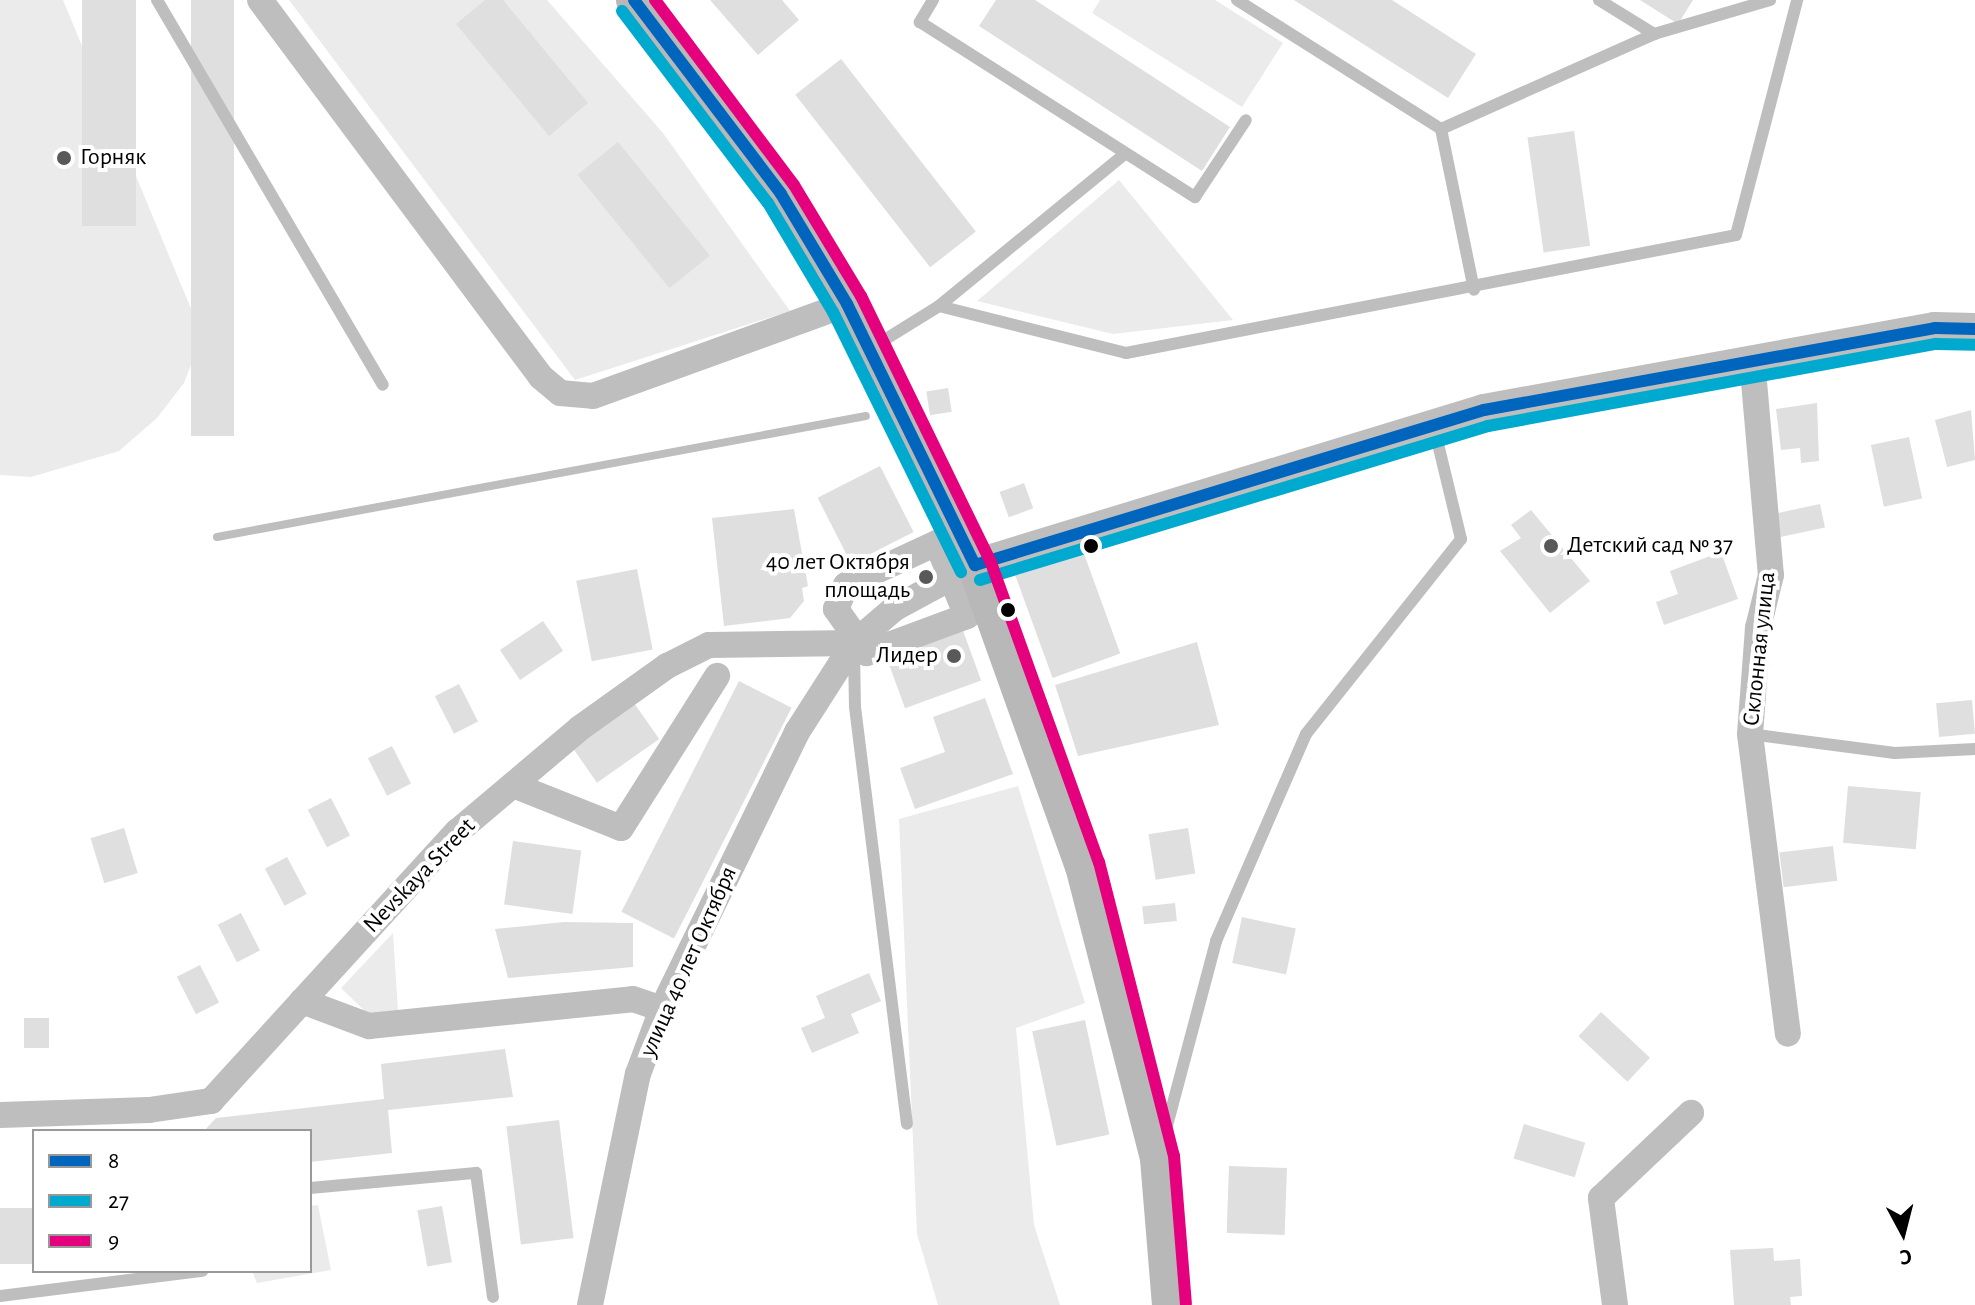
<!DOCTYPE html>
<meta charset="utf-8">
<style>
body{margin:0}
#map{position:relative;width:1975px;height:1305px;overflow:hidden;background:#fff;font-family:"Alegreya Sans",sans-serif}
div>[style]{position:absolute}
.green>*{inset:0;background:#ebebeb}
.stream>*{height:8px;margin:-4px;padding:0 4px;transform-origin:4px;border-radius:4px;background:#bebebe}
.building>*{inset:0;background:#dfdfdf;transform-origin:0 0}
.service>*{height:12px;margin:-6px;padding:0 6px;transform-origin:6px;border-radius:6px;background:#bebebe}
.minor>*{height:26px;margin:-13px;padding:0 13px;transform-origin:13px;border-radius:13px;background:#bebebe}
.tertiary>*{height:32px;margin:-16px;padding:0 16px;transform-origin:16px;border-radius:16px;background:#bebebe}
.secondary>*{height:36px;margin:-18px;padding:0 18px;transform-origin:18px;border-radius:18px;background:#b8b8b8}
.bus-1>*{height:12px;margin:-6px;padding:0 6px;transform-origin:6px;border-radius:6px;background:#0065bd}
.bus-2>*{height:12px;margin:-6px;padding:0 6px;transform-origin:6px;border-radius:6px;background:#00a9ce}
.bus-3>*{height:12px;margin:-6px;padding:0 6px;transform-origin:6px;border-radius:6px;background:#e5007d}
.dots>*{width:22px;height:22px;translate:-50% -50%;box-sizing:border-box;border:4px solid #fff;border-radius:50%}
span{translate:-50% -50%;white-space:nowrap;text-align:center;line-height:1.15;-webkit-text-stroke:8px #fff;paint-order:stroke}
.poi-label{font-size:24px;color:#000}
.left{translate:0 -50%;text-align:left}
.right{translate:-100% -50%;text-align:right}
.street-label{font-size:24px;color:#000}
.legend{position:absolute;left:32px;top:1129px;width:280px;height:144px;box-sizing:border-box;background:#fff;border:2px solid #999;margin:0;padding:10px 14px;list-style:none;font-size:24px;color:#000}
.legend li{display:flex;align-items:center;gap:16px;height:40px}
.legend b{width:40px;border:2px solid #999}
.north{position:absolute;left:1863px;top:1193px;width:80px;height:80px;-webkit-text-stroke:6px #fff;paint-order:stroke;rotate:173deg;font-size:22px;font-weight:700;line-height:32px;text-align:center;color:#000}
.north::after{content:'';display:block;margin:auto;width:28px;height:36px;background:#000;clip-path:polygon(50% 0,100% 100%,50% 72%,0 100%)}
</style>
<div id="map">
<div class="green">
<i style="clip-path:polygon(0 0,63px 0,194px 316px,196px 352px,184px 383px,157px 418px,119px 451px,31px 477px,0 475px)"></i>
<i style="clip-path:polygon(289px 0,547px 0,663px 133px,790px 311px,575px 380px)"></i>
<i style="clip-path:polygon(1100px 0,1215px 0,1283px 43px,1242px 107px,1092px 13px)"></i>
<i style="clip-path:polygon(1119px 180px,1233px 320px,1113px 334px,977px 301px)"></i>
<i style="clip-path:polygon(1018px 786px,1085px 1003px,1016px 1028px,1034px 1225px,1060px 1305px,938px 1305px,917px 1234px,899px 819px)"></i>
<i style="clip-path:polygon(393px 933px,398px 1011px,373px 1019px,341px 988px)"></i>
<i style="clip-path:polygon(318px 1205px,331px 1270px,257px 1283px,252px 1271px,310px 1271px,310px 1206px)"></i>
</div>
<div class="stream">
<i style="left:217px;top:537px;width:660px;rotate:-10.56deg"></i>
</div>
<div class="building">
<i style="left:82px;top:0;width:54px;height:226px"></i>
<i style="left:191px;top:0;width:43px;height:436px"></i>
<i style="clip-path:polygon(485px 0,503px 0,588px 103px,549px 136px,456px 24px)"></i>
<i style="clip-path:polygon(710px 0,782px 0,799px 20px,758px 55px)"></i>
<i style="clip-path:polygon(996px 0,1035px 0,1230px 127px,1202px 171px,979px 26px)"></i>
<i style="clip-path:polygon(1294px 0,1392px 0,1476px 54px,1448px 98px)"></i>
<i style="clip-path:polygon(1640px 0,1693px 0,1678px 24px)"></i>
<i style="left:841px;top:59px;width:219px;height:58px;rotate:52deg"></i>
<i style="left:1574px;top:131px;width:116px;height:47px;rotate:82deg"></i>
<i style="left:618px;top:142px;width:146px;height:52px;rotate:51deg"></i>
<i style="left:948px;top:388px;width:24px;height:22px;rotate:81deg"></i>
<i style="clip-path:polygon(1817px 403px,1819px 461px,1801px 463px,1800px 448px,1781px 450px,1776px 409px)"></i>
<i style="clip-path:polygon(1971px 410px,1975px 460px,1947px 467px,1935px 420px)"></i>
<i style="left:1909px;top:437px;width:63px;height:39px;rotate:78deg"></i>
<i style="left:880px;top:466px;width:74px;height:70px;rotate:63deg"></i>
<i style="left:1024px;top:483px;width:27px;height:26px;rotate:70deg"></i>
<i style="left:1820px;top:504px;width:24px;height:50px;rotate:78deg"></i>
<i style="clip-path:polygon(794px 509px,808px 586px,802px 588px,804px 601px,790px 618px,724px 626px,712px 518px)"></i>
<i style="clip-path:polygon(1531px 510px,1590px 581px,1550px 613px,1500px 551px,1521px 538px,1511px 525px)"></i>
<i style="left:1083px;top:551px;width:109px;height:72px;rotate:70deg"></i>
<i style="clip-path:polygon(1721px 552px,1738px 599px,1664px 625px,1656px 602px,1678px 594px,1670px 571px)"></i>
<i style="left:637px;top:569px;width:82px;height:62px;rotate:79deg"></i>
<i style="left:543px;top:621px;width:36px;height:52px;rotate:56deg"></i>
<i style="left:962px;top:628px;width:56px;height:81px;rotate:70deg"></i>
<i style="clip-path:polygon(1197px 642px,1219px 725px,1078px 756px,1055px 685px)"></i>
<i style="left:739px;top:681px;width:59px;height:259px;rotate:27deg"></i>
<i style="left:459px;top:684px;width:42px;height:27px;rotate:63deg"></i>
<i style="clip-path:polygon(985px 698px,1013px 774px,915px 809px,900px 768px,945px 752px,933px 717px)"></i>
<i style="left:1972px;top:700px;width:34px;height:36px;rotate:85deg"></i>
<i style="left:634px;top:703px;width:44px;height:76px;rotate:55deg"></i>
<i style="left:392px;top:746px;width:42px;height:27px;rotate:63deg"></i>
<i style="left:1848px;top:786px;width:73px;height:57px;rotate:5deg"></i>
<i style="left:331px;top:798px;width:42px;height:26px;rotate:63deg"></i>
<i style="left:124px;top:828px;width:47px;height:35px;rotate:73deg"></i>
<i style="left:1188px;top:828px;width:46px;height:40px;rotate:81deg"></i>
<i style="left:513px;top:841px;width:69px;height:64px;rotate:8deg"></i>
<i style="left:1833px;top:846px;width:35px;height:54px;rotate:83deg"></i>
<i style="left:287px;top:857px;width:42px;height:25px;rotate:62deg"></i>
<i style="left:1175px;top:903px;width:18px;height:33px;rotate:84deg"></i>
<i style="left:241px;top:913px;width:42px;height:26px;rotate:63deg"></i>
<i style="left:1242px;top:917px;width:55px;height:47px;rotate:12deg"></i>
<i style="clip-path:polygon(564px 922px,633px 923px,633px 967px,508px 978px,495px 929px)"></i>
<i style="left:200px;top:965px;width:42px;height:26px;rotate:63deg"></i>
<i style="clip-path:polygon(869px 973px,881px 1001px,851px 1014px,859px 1033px,812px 1053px,801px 1028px,825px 1018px,816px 996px)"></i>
<i style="left:1601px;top:1012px;width:67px;height:33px;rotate:43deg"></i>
<i style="left:24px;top:1018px;width:25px;height:30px"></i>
<i style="left:1085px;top:1020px;width:117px;height:54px;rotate:78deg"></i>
<i style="clip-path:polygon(505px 1049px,513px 1097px,388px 1110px,392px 1153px,310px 1162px,310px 1131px,204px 1131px,216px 1118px,384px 1099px,381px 1064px)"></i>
<i style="left:559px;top:1120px;width:119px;height:53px;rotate:83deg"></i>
<i style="left:1524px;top:1124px;width:64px;height:36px;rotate:17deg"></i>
<i style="left:1229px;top:1166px;width:58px;height:67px;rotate:2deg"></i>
<i style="left:442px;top:1206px;width:57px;height:25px;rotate:80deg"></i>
<i style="left:34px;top:1208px;width:56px;height:34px;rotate:90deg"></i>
<i style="clip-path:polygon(1773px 1248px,1774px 1261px,1800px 1259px,1802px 1296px,1790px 1297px,1791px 1305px,1734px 1305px,1730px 1250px)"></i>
</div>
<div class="service">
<i style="left:157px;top:0;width:446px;rotate:59.6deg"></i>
<i style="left:933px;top:0;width:26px;rotate:121deg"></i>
<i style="left:920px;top:22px;width:326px;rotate:32.5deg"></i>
<i style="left:1195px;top:197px;width:92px;rotate:-56.5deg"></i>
<i style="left:1237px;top:0;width:241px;rotate:32.3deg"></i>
<i style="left:1441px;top:129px;width:164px;rotate:78.4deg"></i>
<i style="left:1599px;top:0;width:65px;rotate:31.7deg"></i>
<i style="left:1441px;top:129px;width:233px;rotate:-24deg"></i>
<i style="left:1654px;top:34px;width:121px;rotate:-16.3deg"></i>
<i style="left:939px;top:306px;width:193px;rotate:14.1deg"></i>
<i style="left:1126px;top:353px;width:621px;rotate:-10.95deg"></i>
<i style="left:1736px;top:235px;width:243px;rotate:-75.4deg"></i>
<i style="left:873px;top:347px;width:78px;rotate:-31.8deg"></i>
<i style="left:939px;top:306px;width:237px;rotate:-39.3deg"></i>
<i style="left:854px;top:651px;width:56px;rotate:89deg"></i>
<i style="left:855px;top:707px;width:420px;rotate:82.9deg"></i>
<i style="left:1750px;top:734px;width:146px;rotate:7.5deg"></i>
<i style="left:1895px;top:753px;width:80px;rotate:-2.9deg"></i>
<i style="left:1164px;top:1137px;width:203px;rotate:-75.1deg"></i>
<i style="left:1216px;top:941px;width:226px;rotate:-66.5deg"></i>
<i style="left:1306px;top:734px;width:249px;rotate:-51.5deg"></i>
<i style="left:1461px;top:539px;width:115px;rotate:-103.6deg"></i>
<i style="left:310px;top:1188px;width:167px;rotate:-5.2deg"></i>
<i style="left:476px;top:1173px;width:125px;rotate:82.2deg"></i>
<i style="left:0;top:1296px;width:204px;rotate:-7.1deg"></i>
</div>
<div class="minor">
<i style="left:260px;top:0;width:470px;rotate:53.3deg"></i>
<i style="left:541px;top:377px;width:25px;rotate:40deg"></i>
<i style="left:560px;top:393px;width:33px;rotate:5deg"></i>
<i style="left:593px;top:396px;width:270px;rotate:-19.9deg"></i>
<i style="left:1752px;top:359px;width:217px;rotate:85deg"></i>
<i style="left:1771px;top:575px;width:55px;rotate:103.8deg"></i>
<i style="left:1758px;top:628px;width:106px;rotate:94.3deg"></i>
<i style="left:1750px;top:734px;width:302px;rotate:82.8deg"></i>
<i style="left:937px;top:543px;width:79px;rotate:67.7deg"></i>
<i style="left:967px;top:616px;width:107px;rotate:159.7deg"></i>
<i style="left:867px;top:653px;width:54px;rotate:-125.2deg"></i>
<i style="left:836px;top:609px;width:26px;rotate:-67deg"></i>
<i style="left:846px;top:585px;width:100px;rotate:-24.8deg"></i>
<i style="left:513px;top:785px;width:116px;rotate:21.7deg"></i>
<i style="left:621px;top:828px;width:180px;rotate:-57.7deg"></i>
<i style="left:302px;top:1001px;width:72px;rotate:20.5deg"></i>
<i style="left:369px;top:1026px;width:265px;rotate:-5.8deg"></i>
<i style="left:633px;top:999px;width:31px;rotate:19deg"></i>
<i style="left:0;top:1115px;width:149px;rotate:-1.9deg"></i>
<i style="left:149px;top:1110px;width:63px;rotate:-8.3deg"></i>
<i style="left:211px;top:1101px;width:365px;rotate:-47.6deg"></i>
<i style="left:457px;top:832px;width:161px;rotate:-40.2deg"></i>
<i style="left:580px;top:728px;width:107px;rotate:-35.5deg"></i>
<i style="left:667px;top:666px;width:47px;rotate:-26.6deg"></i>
<i style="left:709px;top:645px;width:145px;rotate:-0.8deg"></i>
<i style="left:590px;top:1305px;width:236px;rotate:-78.3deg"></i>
<i style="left:638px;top:1074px;width:69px;rotate:-69.7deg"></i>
<i style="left:662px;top:1009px;width:308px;rotate:-64deg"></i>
<i style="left:797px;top:732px;width:106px;rotate:-57.4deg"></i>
<i style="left:854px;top:643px;width:54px;rotate:-40.5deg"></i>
<i style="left:895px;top:608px;width:91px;rotate:-28.3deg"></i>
<i style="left:1615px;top:1305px;width:108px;rotate:-97.5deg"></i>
<i style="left:1601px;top:1198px;width:124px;rotate:-43.4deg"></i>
</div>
<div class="tertiary">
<i style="left:975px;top:565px;width:532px;rotate:-16.94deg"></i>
<i style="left:1484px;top:410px;width:458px;rotate:-10.3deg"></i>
<i style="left:1935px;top:328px;width:40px;rotate:1.4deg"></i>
</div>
<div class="secondary">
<i style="left:634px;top:0;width:59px;rotate:48.4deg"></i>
<i style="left:673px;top:44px;width:185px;rotate:54.2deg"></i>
<i style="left:781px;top:194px;width:128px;rotate:59deg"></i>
<i style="left:847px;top:304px;width:291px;rotate:63.9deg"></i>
<i style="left:975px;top:565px;width:320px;rotate:70.3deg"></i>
<i style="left:1083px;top:866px;width:302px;rotate:75.6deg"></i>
<i style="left:1158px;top:1159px;width:146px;rotate:85.3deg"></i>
</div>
<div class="bus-1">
<i style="left:634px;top:0;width:243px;rotate:52.8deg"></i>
<i style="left:781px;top:194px;width:128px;rotate:59deg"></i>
<i style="left:847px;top:304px;width:291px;rotate:63.9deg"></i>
<i style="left:975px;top:565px;width:532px;rotate:-16.94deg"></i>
<i style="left:1484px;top:410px;width:458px;rotate:-10.3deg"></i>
<i style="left:1935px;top:328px;width:40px;rotate:1.4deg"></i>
</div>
<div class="bus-2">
<i style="left:622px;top:11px;width:241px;rotate:52.8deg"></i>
<i style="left:768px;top:203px;width:127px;rotate:59.2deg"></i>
<i style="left:833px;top:312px;width:290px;rotate:63.8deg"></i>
<i style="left:980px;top:580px;width:531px;rotate:-16.86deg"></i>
<i style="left:1488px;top:426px;width:455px;rotate:-10.4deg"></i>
<i style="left:1936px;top:344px;width:39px;rotate:1deg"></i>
</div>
<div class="bus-3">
<i style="left:655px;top:0;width:231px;rotate:53.1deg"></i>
<i style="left:794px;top:185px;width:130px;rotate:58.9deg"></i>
<i style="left:861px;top:296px;width:294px;rotate:64deg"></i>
<i style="left:990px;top:560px;width:321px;rotate:70.2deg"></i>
<i style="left:1099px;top:862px;width:303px;rotate:75.7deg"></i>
<i style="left:1174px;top:1156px;width:148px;rotate:85.4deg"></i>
</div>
<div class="dots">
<i style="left:64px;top:158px;background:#595959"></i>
<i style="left:1091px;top:546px;background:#000"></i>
<i style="left:1551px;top:546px;background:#595959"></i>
<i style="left:926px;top:577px;background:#595959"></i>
<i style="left:1008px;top:610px;background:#000"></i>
<i style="left:954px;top:656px;background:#595959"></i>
</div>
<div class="poi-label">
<span class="left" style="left:80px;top:158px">Горняк</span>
<span class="left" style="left:1567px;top:546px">Детский сад № 37</span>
<span class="right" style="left:910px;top:577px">40 лет Октября<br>площадь</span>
<span class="right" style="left:938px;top:656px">Лидер</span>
</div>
<div class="street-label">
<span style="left:1760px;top:649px;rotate:-84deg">Склонная улица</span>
<span style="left:420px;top:876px;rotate:-46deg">Nevskaya Street</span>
<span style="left:689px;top:962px;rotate:-66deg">улица 40 лет Октября</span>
</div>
<ul class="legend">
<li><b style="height:10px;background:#0065bd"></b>8</li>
<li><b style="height:10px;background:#00a9ce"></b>27</li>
<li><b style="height:10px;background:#e5007d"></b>9</li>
</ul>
<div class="north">С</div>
</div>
